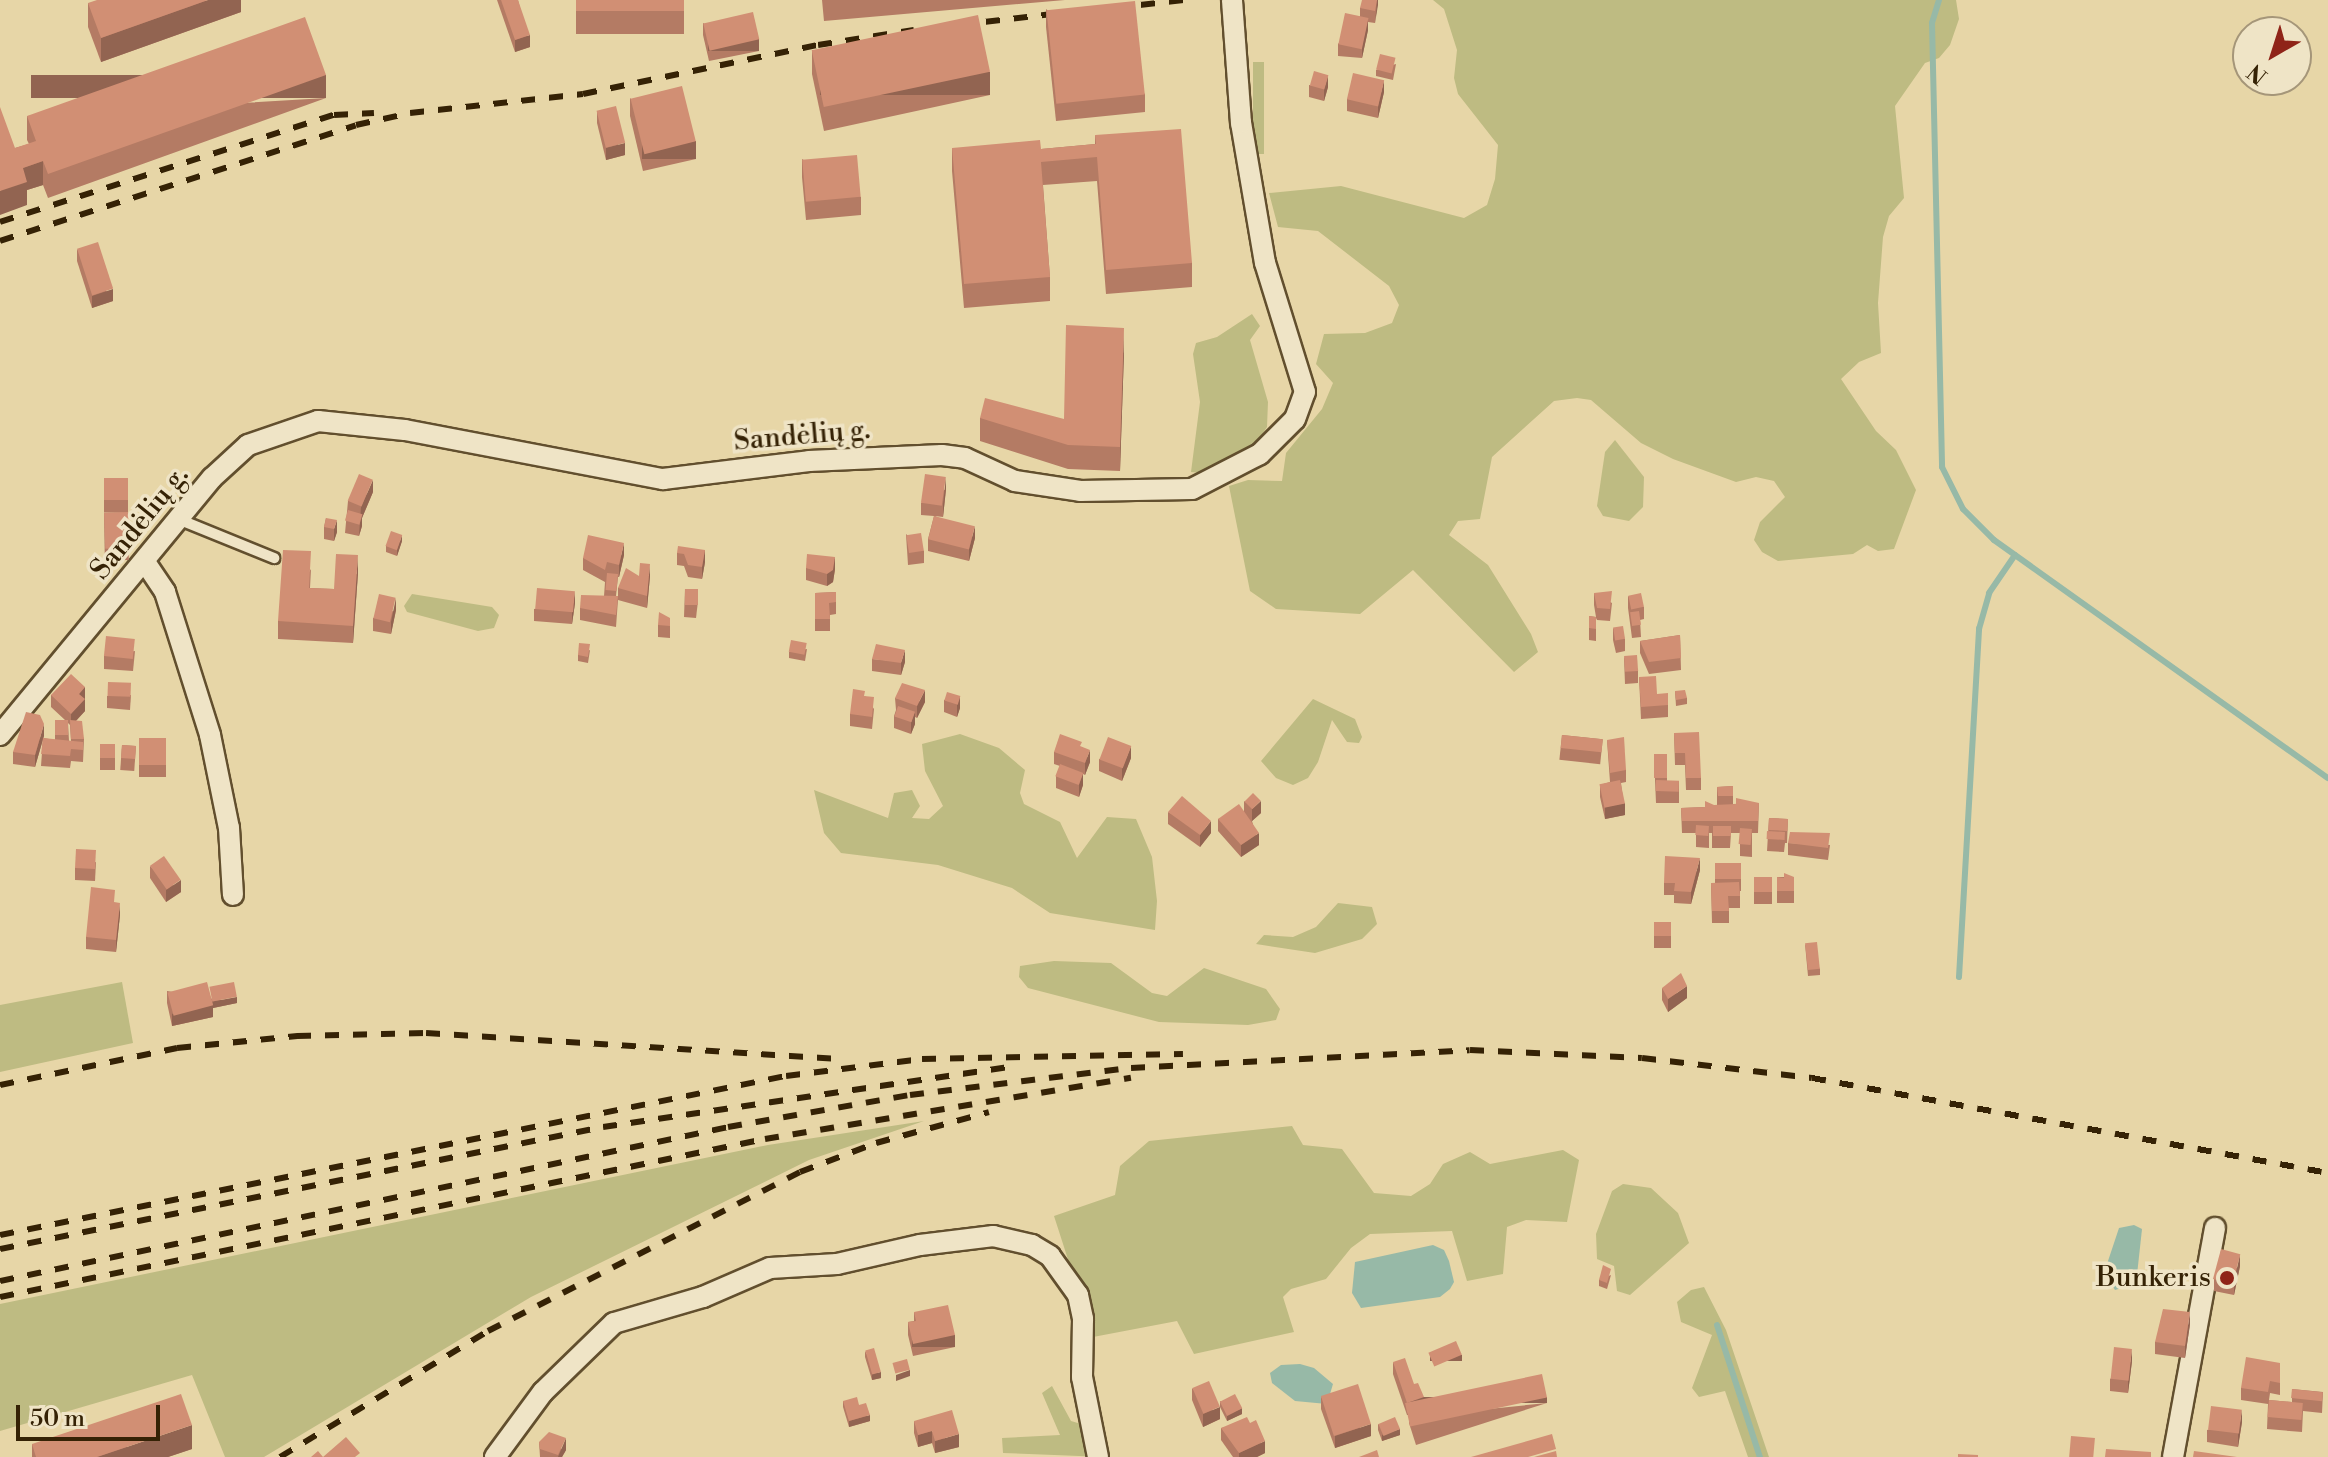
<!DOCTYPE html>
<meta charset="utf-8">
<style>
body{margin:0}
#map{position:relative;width:2328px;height:1457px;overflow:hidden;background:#e7d6a7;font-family:"Libre Bodoni",serif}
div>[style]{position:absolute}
.green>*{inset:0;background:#bebb82;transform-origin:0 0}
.water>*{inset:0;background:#97b9a7}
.stream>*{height:6px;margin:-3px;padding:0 3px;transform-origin:3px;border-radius:3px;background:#97b9a7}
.roads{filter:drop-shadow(2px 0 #624f2e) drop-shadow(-2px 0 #624f2e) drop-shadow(0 2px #624f2e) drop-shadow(0 -2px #624f2e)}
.lane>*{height:10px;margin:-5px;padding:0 5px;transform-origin:5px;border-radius:5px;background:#efe4c6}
.street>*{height:20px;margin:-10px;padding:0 10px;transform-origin:10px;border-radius:10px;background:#efe4c6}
.rail>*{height:6px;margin-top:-3px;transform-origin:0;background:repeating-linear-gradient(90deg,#352205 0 14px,transparent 0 28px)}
.wall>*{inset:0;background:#b47b64;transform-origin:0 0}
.shaded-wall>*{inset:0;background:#926451;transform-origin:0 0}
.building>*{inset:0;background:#d18f74;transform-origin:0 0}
.dots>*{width:22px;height:22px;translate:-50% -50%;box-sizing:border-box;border:4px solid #efe4c6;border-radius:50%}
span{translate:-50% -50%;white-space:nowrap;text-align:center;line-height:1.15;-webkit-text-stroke:7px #efe4c6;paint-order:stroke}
.street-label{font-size:28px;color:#352205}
.poi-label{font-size:28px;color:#352205}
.right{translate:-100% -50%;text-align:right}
.north{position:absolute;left:2232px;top:16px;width:80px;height:80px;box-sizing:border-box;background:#efe4c6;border:2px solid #a59679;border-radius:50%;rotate:219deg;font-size:22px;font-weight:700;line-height:32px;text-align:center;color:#352205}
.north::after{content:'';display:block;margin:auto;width:28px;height:36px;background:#8f2418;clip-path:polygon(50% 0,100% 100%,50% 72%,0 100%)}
.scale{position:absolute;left:16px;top:1405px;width:144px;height:36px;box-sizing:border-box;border:4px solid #352205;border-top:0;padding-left:10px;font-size:24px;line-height:28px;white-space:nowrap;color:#352205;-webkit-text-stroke:6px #efe4c6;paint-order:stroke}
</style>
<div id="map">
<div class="green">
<i style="clip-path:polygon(1433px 0,1956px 0,1959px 19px,1950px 45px,1939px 58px,1925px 63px,1895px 106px,1904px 198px,1889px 216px,1883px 237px,1878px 303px,1881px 353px,1859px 362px,1841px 379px,1876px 431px,1896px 450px,1916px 490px,1894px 549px,1878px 551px,1867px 545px,1853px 554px,1778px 561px,1762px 552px,1754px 540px,1760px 522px,1785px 497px,1774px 481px,1756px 477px,1736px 482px,1673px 459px,1641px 443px,1591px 400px,1577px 398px,1554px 401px,1492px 457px,1480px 519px,1458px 521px,1449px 535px,1488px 565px,1531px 634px,1538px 652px,1514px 672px,1413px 570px,1360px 614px,1276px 609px,1250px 591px,1229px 486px,1248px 480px,1282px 481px,1286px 453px,1322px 409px,1333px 383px,1316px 364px,1324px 334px,1365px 333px,1392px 323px,1399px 305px,1389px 286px,1318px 231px,1278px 227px,1269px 193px,1341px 186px,1464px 218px,1487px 205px,1495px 179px,1498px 145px,1458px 94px,1454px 78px,1457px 50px,1444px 9px)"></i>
<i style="left:1253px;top:62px;width:11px;height:92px"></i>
<i style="clip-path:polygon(1252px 314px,1260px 326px,1250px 340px,1268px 402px,1267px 427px,1253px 448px,1202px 473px,1191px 472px,1200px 402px,1193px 354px,1196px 343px,1217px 337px)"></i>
<i style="clip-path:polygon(1615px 440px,1644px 477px,1643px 507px,1629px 521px,1603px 516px,1597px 506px,1605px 452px)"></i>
<i style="clip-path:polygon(412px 594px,492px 607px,499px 615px,494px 628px,478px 631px,407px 612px,404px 606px)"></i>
<i style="clip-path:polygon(1313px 699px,1355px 719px,1362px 737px,1359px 743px,1347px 742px,1332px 720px,1318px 762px,1308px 778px,1293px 785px,1276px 778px,1261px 761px)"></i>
<i style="clip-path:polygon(960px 734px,999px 748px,1025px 770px,1020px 793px,1024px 804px,1060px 822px,1077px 858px,1107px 817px,1136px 819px,1152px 857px,1157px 901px,1155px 930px,1050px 913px,1012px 888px,938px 865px,841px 853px,824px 833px,814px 790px,888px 818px,894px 793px,912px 790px,920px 806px,912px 818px,929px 819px,943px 806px,925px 771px,922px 744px)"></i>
<i style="clip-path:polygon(1338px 903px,1372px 907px,1377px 924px,1362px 939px,1315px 953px,1256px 944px,1264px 935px,1293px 937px,1316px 927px)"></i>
<i style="clip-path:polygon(1054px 961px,1111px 963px,1152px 993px,1167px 996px,1204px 968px,1266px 989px,1280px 1009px,1276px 1020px,1248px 1025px,1159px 1022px,1028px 988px,1019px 977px,1020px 966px)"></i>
<i style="clip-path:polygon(122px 982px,133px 1043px,0 1072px,0 1005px)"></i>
<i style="clip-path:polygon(924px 1121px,809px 1160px,531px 1297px,264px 1457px,225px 1457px,192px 1375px,0 1431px,0 1304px,768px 1145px)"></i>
<i style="clip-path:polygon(1292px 1126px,1303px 1145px,1342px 1149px,1374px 1193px,1411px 1196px,1430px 1184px,1443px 1164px,1470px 1152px,1490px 1164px,1563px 1150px,1579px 1160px,1567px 1222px,1526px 1220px,1507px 1227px,1503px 1274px,1467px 1281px,1452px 1231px,1370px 1234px,1351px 1248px,1326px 1279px,1291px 1289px,1283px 1297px,1294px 1332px,1194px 1354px,1177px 1321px,1093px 1337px,1054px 1216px,1115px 1195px,1120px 1166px,1149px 1141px)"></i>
<i style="clip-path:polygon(1623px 1184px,1651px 1188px,1678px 1213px,1689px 1243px,1630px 1295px,1617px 1291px,1614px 1266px,1597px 1259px,1596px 1234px,1612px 1191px)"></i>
<i style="clip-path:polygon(1704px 1287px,1726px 1330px,1769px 1457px,1748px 1457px,1725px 1391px,1699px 1397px,1692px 1388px,1712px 1335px,1681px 1322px,1677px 1302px,1691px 1290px)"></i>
<i style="clip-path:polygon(1052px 1386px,1071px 1421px,1098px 1429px,1105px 1457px,1003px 1453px,1002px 1438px,1060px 1435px,1042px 1393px)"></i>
</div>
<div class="water">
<i style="clip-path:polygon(2134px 1225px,2142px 1229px,2136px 1284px,2115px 1290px,2104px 1273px,2119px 1228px)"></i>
<i style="clip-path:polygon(1433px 1245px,1444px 1250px,1449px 1261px,1454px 1282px,1450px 1289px,1440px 1297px,1361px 1308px,1352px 1293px,1355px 1262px)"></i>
<i style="clip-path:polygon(1300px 1364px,1314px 1368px,1333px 1384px,1327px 1404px,1295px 1401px,1272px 1383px,1270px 1373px,1281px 1365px)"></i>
</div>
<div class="stream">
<i style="left:1939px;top:0;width:24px;rotate:107deg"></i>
<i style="left:1932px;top:23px;width:444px;rotate:88.7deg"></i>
<i style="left:1942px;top:467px;width:47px;rotate:63.4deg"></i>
<i style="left:1963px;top:509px;width:44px;rotate:45deg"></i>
<i style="left:1994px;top:540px;width:410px;rotate:35.5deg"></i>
<i style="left:1959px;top:977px;width:349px;rotate:-86.7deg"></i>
<i style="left:1979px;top:629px;width:37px;rotate:-74deg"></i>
<i style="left:1989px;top:593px;width:46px;rotate:-55.6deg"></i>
<i style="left:1717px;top:1325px;width:139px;rotate:72deg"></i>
</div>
<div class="roads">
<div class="lane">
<i style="left:178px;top:519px;width:104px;rotate:22.1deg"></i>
</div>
<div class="street">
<i style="left:145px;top:562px;width:36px;rotate:56deg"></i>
<i style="left:165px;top:592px;width:150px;rotate:72.5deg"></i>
<i style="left:210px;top:735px;width:95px;rotate:78.5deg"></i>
<i style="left:229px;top:828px;width:67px;rotate:86.6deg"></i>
<i style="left:0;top:735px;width:333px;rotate:-50.5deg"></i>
<i style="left:212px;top:478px;width:49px;rotate:-42.5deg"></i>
<i style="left:248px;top:445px;width:74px;rotate:-18.9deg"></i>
<i style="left:318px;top:421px;width:87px;rotate:5.9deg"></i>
<i style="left:405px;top:430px;width:263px;rotate:10.8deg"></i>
<i style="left:663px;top:479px;width:147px;rotate:-7deg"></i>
<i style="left:809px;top:461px;width:133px;rotate:-2.6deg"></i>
<i style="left:942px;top:455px;width:23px;rotate:7deg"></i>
<i style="left:965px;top:458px;width:55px;rotate:24.7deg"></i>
<i style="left:1015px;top:481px;width:66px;rotate:8.7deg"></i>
<i style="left:1080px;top:491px;width:112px;rotate:-1deg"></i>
<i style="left:1192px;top:489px;width:76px;rotate:-27.2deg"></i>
<i style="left:1260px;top:454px;width:49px;rotate:-45deg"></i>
<i style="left:1295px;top:419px;width:29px;rotate:-70deg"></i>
<i style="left:1305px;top:392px;width:135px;rotate:-107.2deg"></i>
<i style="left:1265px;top:263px;width:142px;rotate:-99.7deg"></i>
<i style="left:1241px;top:123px;width:123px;rotate:-94.2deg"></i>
<i style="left:495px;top:1457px;width:81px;rotate:-53.6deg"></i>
<i style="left:543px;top:1392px;width:99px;rotate:-44.2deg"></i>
<i style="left:614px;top:1323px;width:93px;rotate:-16.3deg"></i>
<i style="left:703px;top:1297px;width:73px;rotate:-23.4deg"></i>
<i style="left:770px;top:1268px;width:67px;rotate:-3.4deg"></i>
<i style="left:837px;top:1264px;width:85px;rotate:-12.9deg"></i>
<i style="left:920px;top:1245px;width:74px;rotate:-7deg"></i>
<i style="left:993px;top:1236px;width:40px;rotate:13deg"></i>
<i style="left:1032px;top:1245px;width:21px;rotate:31deg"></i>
<i style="left:1050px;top:1256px;width:48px;rotate:54.3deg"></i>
<i style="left:1078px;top:1295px;width:25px;rotate:78deg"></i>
<i style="left:1083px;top:1319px;width:58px;rotate:91deg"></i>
<i style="left:1082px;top:1377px;width:82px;rotate:78.7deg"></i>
<i style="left:2173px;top:1457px;width:233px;rotate:-79.6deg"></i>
</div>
</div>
<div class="rail">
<i style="left:1113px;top:8px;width:71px;rotate:-6.4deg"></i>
<i style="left:958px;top:25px;width:112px;rotate:-6.7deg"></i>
<i style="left:0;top:222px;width:351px;rotate:-17.8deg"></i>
<i style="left:334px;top:115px;width:40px;rotate:-2.9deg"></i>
<i style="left:0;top:241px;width:374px;rotate:-18deg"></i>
<i style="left:356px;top:125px;width:55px;rotate:-12.5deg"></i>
<i style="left:410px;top:113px;width:174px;rotate:-6.3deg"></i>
<i style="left:583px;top:94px;width:240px;rotate:-11.8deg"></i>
<i style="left:818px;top:45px;width:97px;rotate:-8.9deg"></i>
<i style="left:0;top:1085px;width:181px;rotate:-11.8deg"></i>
<i style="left:177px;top:1048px;width:121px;rotate:-5.7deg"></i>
<i style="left:297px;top:1036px;width:129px;rotate:-1.3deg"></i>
<i style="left:426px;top:1033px;width:414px;rotate:3.6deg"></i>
<i style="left:0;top:1235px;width:802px;rotate:-11.44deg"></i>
<i style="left:786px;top:1076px;width:137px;rotate:-7.1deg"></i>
<i style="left:922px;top:1059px;width:261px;rotate:-1.1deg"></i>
<i style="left:0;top:1249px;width:615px;rotate:-11.44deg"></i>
<i style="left:603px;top:1127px;width:412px;rotate:-8.4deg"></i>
<i style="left:0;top:1281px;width:744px;rotate:-11.94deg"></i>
<i style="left:728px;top:1127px;width:185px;rotate:-10deg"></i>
<i style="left:910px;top:1095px;width:223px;rotate:-7deg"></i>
<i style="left:1131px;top:1068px;width:339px;rotate:-3deg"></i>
<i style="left:1470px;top:1050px;width:172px;rotate:2.7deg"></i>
<i style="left:1642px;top:1058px;width:171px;rotate:6.7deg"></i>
<i style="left:1812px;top:1078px;width:525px;rotate:10.43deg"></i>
<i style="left:0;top:1297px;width:781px;rotate:-11.67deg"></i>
<i style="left:765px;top:1139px;width:371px;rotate:-9.5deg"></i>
<i style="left:280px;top:1457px;width:243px;rotate:-31.2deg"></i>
<i style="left:488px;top:1331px;width:350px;rotate:-27deg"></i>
<i style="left:800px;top:1172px;width:81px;rotate:-20.9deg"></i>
<i style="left:876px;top:1143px;width:117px;rotate:-15.3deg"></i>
</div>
<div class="wall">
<i style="clip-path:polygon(241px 0,241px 12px,101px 62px,88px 27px,88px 3px)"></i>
<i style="clip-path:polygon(497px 0,518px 0,530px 47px,515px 52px)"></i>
<i style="left:576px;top:0;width:108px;height:34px"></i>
<i style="clip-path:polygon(822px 0,1065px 0,824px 21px)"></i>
<i style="clip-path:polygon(1378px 0,1375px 23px,1368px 22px,1368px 30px,1362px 58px,1338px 56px,1338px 44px,1360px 16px,1360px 8px)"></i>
<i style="clip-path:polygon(1046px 9px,1145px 94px,1145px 112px,1056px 121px,1046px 27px)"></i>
<i style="clip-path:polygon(703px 23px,759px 51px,709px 61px,703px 35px)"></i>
<i style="clip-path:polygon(812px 50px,990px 95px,824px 131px,812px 74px)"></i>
<i style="clip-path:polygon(1396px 64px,1393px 80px,1376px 76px,1376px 70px)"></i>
<i style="clip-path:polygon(1309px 85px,1328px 87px,1324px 101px,1309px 97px)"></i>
<i style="clip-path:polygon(1384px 92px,1378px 118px,1347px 111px,1347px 99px)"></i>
<i style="clip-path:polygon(326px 98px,48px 198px,43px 185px,27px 190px,27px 205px,15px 148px,29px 144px,27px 140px,27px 116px)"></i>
<i style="clip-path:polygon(630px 98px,696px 159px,643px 171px,630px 116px)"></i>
<i style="clip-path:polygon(597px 111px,625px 155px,606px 160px,597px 123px)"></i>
<i style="clip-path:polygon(1095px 135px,1192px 263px,1192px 287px,1106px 294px,1097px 181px,1043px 185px,1050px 277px,1050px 301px,964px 308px,952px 171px,952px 148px,1041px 149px,1095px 144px)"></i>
<i style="clip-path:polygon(802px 159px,861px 197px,861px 215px,806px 220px,802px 177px)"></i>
<i style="clip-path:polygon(77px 249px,113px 301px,92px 308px,77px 261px)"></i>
<i style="clip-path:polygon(1124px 352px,1120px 471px,1068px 469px,980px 441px,980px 418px,1064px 419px)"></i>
<i style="left:104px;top:478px;width:24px;height:34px"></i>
<i style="clip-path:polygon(946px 489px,943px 517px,935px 516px,975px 538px,969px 561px,928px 551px,928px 539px,934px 516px,921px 515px,921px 503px)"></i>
<i style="clip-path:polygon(373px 492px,362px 518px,362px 526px,359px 536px,345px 533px,348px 501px)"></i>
<i style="left:128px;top:512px;width:48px;height:24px;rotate:89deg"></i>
<i style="clip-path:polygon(326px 518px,337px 532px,334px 541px,324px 539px,324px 527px)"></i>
<i style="clip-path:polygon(906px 534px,924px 551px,924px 563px,908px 565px)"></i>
<i style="clip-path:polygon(402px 541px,397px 556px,386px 552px,386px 546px)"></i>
<i style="clip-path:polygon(705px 550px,705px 562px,702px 579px,688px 577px,684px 566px,677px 565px,677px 553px)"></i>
<i style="clip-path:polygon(624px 555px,619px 577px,618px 577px,616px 596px,618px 596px,618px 588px,639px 576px,650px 576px,647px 608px,618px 600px,616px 627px,580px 620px,580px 608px,604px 596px,605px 582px,583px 570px,583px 558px)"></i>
<i style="clip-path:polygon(806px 568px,835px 569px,833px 582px,827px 586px,806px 580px)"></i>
<i style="clip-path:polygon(311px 569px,310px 588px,334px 589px,358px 573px,353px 643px,278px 639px,278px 621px)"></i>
<i style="clip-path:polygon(685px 589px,698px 601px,696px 618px,684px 617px)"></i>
<i style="clip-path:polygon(836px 592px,836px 614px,830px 615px,830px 631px,815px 631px,815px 593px)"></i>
<i style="clip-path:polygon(1594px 593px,1612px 603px,1610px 621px,1597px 620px,1596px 618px,1596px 641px,1589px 640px,1589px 616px,1596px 617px,1594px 605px)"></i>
<i style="clip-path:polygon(1628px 596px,1644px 607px,1644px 619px,1640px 620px,1641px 637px,1632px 638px,1628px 608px)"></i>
<i style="clip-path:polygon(575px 603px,572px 624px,534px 621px,534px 609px)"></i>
<i style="clip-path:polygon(396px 610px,391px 634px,373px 631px,373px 618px)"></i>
<i style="clip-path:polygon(670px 618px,670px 638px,658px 637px,658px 625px)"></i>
<i style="clip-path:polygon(1613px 628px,1625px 639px,1625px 651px,1616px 653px,1613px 640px)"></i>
<i style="clip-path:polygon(1680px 635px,1681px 670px,1649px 674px,1640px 653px,1640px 641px)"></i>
<i style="clip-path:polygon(807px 649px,805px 661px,789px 658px,789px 652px)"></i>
<i style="clip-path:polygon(590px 650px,588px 663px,578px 661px,578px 655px)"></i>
<i style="clip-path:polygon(135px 651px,133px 671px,104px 669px,104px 656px)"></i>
<i style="clip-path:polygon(1624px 657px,1638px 671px,1638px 683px,1625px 684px)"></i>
<i style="clip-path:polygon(872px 659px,905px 662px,901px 675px,872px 671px)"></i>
<i style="clip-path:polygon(1639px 677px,1668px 705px,1668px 717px,1641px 719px)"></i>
<i style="clip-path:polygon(evenodd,85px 687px,85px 711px,76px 721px,84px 739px,83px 762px,71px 761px,70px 768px,41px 766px,43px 739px,35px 767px,13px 764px,13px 752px,44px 736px,43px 738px,55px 740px,55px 720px,65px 720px,51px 707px,51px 695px,85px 687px,68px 723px,70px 725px,71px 741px,69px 741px,68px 723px)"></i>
<i style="clip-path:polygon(1675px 691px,1687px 698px,1687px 704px,1676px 706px)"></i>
<i style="clip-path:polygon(131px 695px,130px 710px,107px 708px,107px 696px)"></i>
<i style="clip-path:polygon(865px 696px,874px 709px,872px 729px,850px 726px,850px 714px)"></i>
<i style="clip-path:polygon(960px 696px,960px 708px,957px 717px,944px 712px,944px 700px)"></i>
<i style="clip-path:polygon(895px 698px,925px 702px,917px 718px,915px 717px,915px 724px,911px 734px,894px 728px,894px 716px,896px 710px)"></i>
<i style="clip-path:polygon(1674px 733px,1701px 778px,1701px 790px,1686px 790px,1685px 765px,1675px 765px)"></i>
<i style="left:1562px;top:735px;width:41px;height:25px;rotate:6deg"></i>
<i style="left:139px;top:738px;width:27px;height:39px"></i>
<i style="clip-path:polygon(1607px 740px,1626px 770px,1626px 782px,1621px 783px,1625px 815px,1605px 819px,1600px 797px,1600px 785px,1610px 782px)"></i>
<i style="left:100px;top:744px;width:15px;height:26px"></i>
<i style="left:122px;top:745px;width:14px;height:25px;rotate:4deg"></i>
<i style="clip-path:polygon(1082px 747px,1090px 762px,1085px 775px,1083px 774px,1083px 785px,1079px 797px,1056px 788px,1056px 776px,1060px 766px,1054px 764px,1054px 752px)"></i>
<i style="clip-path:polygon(1667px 754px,1667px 781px,1679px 781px,1679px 803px,1656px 803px,1654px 755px)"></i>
<i style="clip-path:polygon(1131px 758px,1122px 781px,1099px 771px,1099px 759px)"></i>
<i style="clip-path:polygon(1733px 786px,1733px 804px,1759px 803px,1758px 833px,1752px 833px,1752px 857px,1740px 856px,1740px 833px,1731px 833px,1730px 848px,1712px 848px,1712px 833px,1709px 833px,1709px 848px,1696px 847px,1696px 833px,1682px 833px,1681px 808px,1705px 807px,1717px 805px,1717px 787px)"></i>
<i style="clip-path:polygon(1244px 801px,1261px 813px,1252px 821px,1259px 845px,1241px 857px,1218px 831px,1218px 819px,1244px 811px)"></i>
<i style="clip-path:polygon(1168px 812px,1211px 833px,1200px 847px,1168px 824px)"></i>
<i style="clip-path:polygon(1769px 818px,1788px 819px,1787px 843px,1785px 843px,1784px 852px,1767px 851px)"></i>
<i style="clip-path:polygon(1788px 843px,1830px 845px,1828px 860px,1788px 855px)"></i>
<i style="clip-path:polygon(96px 862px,95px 881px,75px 880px,75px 868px)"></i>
<i style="clip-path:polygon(1741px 863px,1741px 891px,1740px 891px,1740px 908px,1729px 908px,1729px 923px,1712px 923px,1711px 883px,1715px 883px,1715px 865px)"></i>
<i style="clip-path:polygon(150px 866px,181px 892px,166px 902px,150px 878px)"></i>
<i style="clip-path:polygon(1700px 870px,1691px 904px,1674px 903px,1674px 895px,1664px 895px,1664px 883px)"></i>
<i style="left:1754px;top:877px;width:18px;height:27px"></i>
<i style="left:1777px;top:877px;width:17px;height:26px"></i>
<i style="clip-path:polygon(115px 903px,120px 915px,116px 952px,86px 949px,86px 937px)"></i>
<i style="left:1654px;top:922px;width:17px;height:26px"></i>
<i style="clip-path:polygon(1805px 944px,1820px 969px,1820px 975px,1808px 976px)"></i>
<i style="clip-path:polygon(1662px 988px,1687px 998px,1668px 1012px,1662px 1000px)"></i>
<i style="clip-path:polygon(167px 991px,237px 1003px,213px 1008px,213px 1017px,172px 1026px,167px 1003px)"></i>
<i style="clip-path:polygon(2240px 1266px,2234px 1295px,2214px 1291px,2214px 1279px)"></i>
<i style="clip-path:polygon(1611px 1275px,1607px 1289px,1599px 1286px,1599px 1280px)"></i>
<i style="clip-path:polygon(914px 1312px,955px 1347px,913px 1356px,908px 1335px,908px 1322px,914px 1321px)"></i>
<i style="clip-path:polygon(2190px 1324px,2185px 1358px,2155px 1354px,2155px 1342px)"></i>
<i style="clip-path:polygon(865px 1351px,881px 1378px,872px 1380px,865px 1357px)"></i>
<i style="clip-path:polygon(2132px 1361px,2128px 1393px,2110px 1391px,2110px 1379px)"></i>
<i style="clip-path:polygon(1393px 1362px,1424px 1409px,1407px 1415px,1393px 1374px)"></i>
<i style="clip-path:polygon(2280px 1363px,2280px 1395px,2270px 1393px,2269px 1400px,2292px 1402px,2292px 1389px,2323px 1392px,2322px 1413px,2303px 1411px,2302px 1432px,2267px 1429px,2268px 1404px,2241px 1400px,2241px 1388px)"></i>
<i style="clip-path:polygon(1192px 1388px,1220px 1419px,1203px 1427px,1192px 1400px)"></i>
<i style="clip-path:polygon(1321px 1397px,1371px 1436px,1335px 1448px,1321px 1409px)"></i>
<i style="clip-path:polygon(843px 1401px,859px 1405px,870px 1421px,849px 1427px,843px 1407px)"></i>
<i style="clip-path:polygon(1220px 1401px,1242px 1414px,1227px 1421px,1220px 1407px)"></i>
<i style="clip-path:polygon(1547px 1403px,1416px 1445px,1409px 1423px,1409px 1417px)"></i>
<i style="clip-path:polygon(914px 1421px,959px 1447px,935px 1453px,932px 1443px,918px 1447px,914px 1433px)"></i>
<i style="clip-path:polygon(2242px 1422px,2238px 1447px,2207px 1442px,2207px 1430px)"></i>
<i style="clip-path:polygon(1250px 1423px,1265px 1453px,1257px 1457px,1233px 1457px,1221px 1440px,1221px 1428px)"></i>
<i style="clip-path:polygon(1378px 1424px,1400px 1435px,1382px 1441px,1378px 1430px)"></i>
<i style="clip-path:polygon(539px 1442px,566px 1450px,562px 1457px,540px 1457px)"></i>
<i style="clip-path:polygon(32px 1444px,192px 1449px,168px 1457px,32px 1457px)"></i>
</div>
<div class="shaded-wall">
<i style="clip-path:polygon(208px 0,241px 0,241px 12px,101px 62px,101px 38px)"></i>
<i style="clip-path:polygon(1377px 0,1378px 0,1378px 5px,1375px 23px)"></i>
<i style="clip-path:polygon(1368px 18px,1368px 30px,1362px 58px,1362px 46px)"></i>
<i style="clip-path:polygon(530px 35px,530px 47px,515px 52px,515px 40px)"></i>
<i style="left:759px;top:39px;width:12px;height:51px;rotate:90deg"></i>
<i style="left:990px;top:72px;width:23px;height:170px;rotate:90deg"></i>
<i style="left:326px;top:75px;width:23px;height:295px;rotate:90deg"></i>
<i style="clip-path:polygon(1328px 75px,1328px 87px,1324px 101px,1324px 89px)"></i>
<i style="clip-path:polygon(1384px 80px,1384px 92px,1378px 118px,1378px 106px)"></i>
<i style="left:696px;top:141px;width:18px;height:54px;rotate:90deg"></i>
<i style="clip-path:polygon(625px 143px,625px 155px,606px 160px,606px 148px)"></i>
<i style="clip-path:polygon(43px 161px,43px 185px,27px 190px,27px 205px,0 215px,0 191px,23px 168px)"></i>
<i style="clip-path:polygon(113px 289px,113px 301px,92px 308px,92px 296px)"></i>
<i style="clip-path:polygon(1124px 328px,1124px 352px,1120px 471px,1120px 447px)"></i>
<i style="clip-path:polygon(946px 477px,946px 489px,943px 517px,943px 505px)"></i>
<i style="clip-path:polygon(373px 480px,373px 492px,362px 518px,362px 526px,359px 536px,361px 507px)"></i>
<i style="clip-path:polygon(337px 520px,337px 532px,334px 541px,334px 529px)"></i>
<i style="clip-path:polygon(975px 526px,975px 538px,969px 561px,969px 549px)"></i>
<i style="clip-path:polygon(402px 535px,402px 541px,397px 556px,397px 550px)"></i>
<i style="clip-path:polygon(624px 543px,624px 555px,619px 577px,619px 565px)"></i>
<i style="clip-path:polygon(705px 550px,705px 562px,702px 579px,702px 567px)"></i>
<i style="clip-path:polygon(358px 555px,358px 573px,353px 643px,353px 626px)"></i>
<i style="clip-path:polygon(835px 557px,835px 569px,833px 582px,827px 586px,827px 574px)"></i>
<i style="clip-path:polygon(650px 564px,650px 576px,647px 608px,647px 596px)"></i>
<i style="clip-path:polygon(575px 591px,575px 603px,572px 624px,572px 612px)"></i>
<i style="clip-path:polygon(396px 598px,396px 610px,391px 634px,391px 622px)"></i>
<i style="clip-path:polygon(905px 650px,905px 662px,901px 675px,901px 663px)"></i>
<i style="clip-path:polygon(85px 687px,85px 711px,71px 726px,71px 714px,79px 694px)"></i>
<i style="clip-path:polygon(925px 690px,925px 702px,917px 718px,917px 706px)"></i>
<i style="clip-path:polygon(960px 696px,960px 708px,957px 717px,957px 705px)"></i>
<i style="clip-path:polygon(915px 712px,915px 724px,911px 734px,911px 722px)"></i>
<i style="clip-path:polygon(44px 724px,44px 736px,35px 767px,35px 755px)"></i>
<i style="clip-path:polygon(1131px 746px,1131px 758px,1122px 781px,1122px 769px)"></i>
<i style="clip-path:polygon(1090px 750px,1090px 762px,1085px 775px,1085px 763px)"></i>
<i style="clip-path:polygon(1083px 773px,1083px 785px,1079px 797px,1079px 785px)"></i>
<i style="clip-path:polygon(1261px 801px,1261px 813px,1252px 821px,1252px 809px)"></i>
<i style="clip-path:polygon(1625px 803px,1625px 815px,1605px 819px,1605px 807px)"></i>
<i style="clip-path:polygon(1211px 821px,1211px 833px,1200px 847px,1200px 835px)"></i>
<i style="clip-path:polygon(1259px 833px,1259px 845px,1241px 857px,1241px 845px)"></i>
<i style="clip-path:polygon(1700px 858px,1700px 870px,1691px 904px,1691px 892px)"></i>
<i style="clip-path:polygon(181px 880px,181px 892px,166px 902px,166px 890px)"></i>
<i style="clip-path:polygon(120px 903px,120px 915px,116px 952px,116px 940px)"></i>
<i style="clip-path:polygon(1687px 986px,1687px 998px,1668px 1012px,1668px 999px)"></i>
<i style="clip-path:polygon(237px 997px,237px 1003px,213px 1008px,213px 1017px,172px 1026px,172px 1014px,210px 1002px)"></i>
<i style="clip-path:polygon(2240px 1254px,2240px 1266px,2234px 1295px,2234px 1283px)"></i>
<i style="clip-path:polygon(2190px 1312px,2190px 1324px,2185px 1358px,2185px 1346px)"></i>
<i style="left:955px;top:1335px;width:12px;height:43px;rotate:90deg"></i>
<i style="clip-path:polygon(2132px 1349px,2132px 1361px,2128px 1393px,2128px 1381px)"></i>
<i style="left:1462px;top:1355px;width:6px;height:32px;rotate:90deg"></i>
<i style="clip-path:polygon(910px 1370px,910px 1376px,896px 1381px,896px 1375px)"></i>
<i style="clip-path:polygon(881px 1372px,881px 1378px,872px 1380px,872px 1374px)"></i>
<i style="clip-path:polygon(1424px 1397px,1424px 1409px,1407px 1415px,1407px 1403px)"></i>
<i style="left:1547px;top:1397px;width:6px;height:138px;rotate:90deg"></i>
<i style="clip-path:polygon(1220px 1407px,1220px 1419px,1203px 1427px,1203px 1414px)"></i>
<i style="clip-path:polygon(1242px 1408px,1242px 1414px,1227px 1421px,1227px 1415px)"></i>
<i style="clip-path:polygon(2242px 1410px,2242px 1422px,2238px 1447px,2238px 1435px)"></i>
<i style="clip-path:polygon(870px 1415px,870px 1421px,849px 1427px,849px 1421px)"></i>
<i style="clip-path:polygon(1371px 1424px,1371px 1436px,1335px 1448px,1335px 1436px)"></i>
<i style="clip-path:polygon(192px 1425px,192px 1449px,168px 1457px,97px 1457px)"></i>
<i style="clip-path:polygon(1400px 1429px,1400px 1435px,1382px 1441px,1382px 1435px)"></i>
<i style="clip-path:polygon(932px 1431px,932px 1443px,918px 1447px,918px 1435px)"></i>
<i style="clip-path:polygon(959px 1434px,959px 1447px,935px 1453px,935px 1441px)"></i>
<i style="clip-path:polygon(566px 1438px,566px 1450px,562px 1457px,558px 1457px)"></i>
<i style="clip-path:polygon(1265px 1441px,1265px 1453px,1257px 1457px,1239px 1457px,1239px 1453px)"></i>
</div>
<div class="building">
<i style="clip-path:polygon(97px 0,208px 0,101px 38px,88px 3px)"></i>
<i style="clip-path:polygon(501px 0,518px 0,530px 35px,515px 40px)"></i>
<i style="left:576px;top:0;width:108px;height:11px"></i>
<i style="clip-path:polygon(1362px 0,1377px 0,1375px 11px,1360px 8px)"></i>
<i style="left:1135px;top:1px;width:94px;height:89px;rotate:84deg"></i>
<i style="left:753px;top:12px;width:28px;height:51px;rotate:77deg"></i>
<i style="left:1345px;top:13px;width:24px;height:32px;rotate:12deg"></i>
<i style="left:978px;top:15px;width:58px;height:170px;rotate:78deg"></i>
<i style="clip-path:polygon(305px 17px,326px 75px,48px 174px,43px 161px,23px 168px,27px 182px,0 191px,0 107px,15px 148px,36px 141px,27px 116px)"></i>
<i style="left:1380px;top:54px;width:16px;height:16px;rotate:14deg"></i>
<i style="left:1314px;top:71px;width:15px;height:15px;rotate:16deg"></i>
<i style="left:1353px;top:73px;width:32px;height:27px;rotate:13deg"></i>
<i style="left:682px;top:86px;width:57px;height:53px;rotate:76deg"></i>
<i style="left:616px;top:106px;width:38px;height:20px;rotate:76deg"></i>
<i style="clip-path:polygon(1181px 129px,1192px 263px,1106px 270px,1097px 157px,1041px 162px,1050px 277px,964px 284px,952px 148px,1040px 140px,1041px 149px,1096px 144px,1095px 135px)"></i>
<i style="left:857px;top:155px;width:42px;height:55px;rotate:85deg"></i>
<i style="left:98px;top:242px;width:49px;height:22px;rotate:72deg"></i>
<i style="clip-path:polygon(1066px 325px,1124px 328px,1120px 447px,1068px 445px,980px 418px,985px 398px,1064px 419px)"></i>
<i style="left:359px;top:474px;width:15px;height:29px;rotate:23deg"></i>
<i style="left:925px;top:474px;width:21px;height:29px;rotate:8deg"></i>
<i style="left:104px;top:478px;width:24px;height:22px"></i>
<i style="left:348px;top:510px;width:15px;height:11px;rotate:16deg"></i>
<i style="left:128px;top:512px;width:36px;height:24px;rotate:88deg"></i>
<i style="left:934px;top:516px;width:42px;height:24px;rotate:14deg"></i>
<i style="clip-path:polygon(326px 518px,337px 520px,334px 529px,324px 527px)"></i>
<i style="left:391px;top:531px;width:12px;height:16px;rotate:20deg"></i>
<i style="left:921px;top:533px;width:18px;height:15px;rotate:81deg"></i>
<i style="clip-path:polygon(588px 535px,624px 543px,619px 565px,607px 562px,605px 570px,583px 558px)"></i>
<i style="clip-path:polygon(678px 546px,705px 550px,702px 567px,688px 565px,684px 554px,677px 553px)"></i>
<i style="clip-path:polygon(283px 550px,311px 551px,309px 588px,334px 589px,336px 554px,358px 555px,353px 626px,278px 621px)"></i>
<i style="clip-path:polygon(807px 554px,835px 557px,833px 570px,827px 574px,806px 568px)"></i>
<i style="clip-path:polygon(640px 563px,650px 564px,647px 596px,618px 588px,626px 568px,639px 576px)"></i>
<i style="left:607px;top:573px;width:11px;height:17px;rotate:5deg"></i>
<i style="left:537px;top:588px;width:38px;height:21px;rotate:5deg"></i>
<i style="left:685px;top:589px;width:13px;height:16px"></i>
<i style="clip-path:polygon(1612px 591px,1610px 609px,1597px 608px,1594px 593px)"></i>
<i style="clip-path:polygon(836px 592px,836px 602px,829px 603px,830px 619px,815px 619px,815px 593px)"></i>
<i style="left:1641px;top:593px;width:14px;height:13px;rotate:78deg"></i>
<i style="left:379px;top:594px;width:17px;height:25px;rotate:13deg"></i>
<i style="clip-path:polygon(581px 595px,618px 596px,616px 615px,580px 608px)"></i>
<i style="left:1639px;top:611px;width:14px;height:9px;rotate:82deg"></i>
<i style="clip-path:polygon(659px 612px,670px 618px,670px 626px,658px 625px)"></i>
<i style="clip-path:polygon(1589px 616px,1596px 617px,1596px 629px,1589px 628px)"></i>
<i style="left:1623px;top:626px;width:13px;height:10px;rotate:81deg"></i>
<i style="clip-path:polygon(1680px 635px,1681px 658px,1649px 662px,1640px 641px)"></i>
<i style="left:106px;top:636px;width:29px;height:20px;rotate:6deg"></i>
<i style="left:791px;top:640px;width:16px;height:12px;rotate:11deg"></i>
<i style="clip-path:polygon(579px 643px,590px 644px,588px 657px,578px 655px)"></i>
<i style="clip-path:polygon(876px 644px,905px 650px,901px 663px,872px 659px)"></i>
<i style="left:1637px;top:655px;width:16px;height:13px;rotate:86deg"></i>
<i style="clip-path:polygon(71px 674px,85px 687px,79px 694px,85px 699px,71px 714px,51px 695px)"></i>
<i style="clip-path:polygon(1656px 676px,1657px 694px,1668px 693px,1668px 705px,1641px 707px,1639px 677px)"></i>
<i style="left:108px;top:682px;width:23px;height:14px;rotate:2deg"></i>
<i style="clip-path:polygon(902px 683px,925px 690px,917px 706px,895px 698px)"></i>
<i style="clip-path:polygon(853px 689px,865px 691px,864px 696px,874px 697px,872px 717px,850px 714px)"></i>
<i style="clip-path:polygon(1685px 690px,1687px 698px,1676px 700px,1675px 691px)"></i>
<i style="left:947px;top:692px;width:14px;height:9px;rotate:17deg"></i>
<i style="left:898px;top:706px;width:18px;height:11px;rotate:19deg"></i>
<i style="clip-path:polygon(26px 712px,40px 715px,44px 724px,35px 755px,13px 752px)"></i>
<i style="left:55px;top:720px;width:13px;height:15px"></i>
<i style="clip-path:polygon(70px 720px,82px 721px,84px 739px,71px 739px)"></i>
<i style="clip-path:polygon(1699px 732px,1701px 778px,1686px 778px,1685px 753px,1675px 753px,1674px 733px)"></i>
<i style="clip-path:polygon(1060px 734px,1082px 742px,1080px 746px,1090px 750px,1085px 763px,1054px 752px)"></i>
<i style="left:1562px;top:735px;width:41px;height:13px;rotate:6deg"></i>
<i style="left:1108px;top:737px;width:25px;height:24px;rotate:21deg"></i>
<i style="clip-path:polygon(1624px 737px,1626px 770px,1610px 773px,1607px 740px)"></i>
<i style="clip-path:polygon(43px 738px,83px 742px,83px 750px,71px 749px,70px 756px,41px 754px)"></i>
<i style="left:139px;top:738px;width:27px;height:27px"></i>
<i style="left:100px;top:744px;width:15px;height:14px"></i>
<i style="left:122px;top:745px;width:14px;height:13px;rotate:4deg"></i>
<i style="left:1667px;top:754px;width:24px;height:13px;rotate:90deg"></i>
<i style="left:1060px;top:764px;width:25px;height:13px;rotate:21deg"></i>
<i style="left:1620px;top:780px;width:24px;height:21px;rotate:78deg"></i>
<i style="left:1656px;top:780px;width:23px;height:11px;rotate:2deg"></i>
<i style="clip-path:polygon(1733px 786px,1733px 796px,1718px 796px,1717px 787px)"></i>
<i style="left:1253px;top:793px;width:11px;height:12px;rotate:45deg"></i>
<i style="clip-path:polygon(1182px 796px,1211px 821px,1200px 835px,1168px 812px)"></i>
<i style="clip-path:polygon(1736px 798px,1759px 803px,1758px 821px,1682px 821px,1681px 808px,1705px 807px,1705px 801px,1714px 805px,1736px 804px)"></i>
<i style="clip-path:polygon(1239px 804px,1259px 833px,1241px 845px,1218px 819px)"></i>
<i style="left:1769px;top:818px;width:19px;height:12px;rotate:3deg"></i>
<i style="left:1696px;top:825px;width:13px;height:10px;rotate:4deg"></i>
<i style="left:1713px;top:826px;width:18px;height:10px"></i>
<i style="left:1740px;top:828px;width:12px;height:16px;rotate:5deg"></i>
<i style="left:1767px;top:831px;width:18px;height:8px;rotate:3deg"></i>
<i style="clip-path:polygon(1790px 832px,1830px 833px,1828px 848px,1788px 843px)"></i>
<i style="left:76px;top:849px;width:20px;height:19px;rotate:3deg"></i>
<i style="left:164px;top:856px;width:29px;height:17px;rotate:55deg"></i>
<i style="clip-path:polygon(1665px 856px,1700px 858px,1691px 892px,1674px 891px,1675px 883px,1664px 883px)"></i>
<i style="left:1741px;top:863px;width:16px;height:26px;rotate:90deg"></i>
<i style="clip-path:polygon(1784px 873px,1794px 877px,1794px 891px,1777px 891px,1777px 877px,1784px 878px)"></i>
<i style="left:1754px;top:877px;width:18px;height:15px"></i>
<i style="clip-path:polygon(1739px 882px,1740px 896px,1728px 896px,1729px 911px,1712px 911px,1711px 883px)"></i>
<i style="clip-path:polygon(91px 887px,115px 890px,114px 902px,120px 903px,116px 940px,86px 937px)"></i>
<i style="left:1654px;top:922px;width:17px;height:14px"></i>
<i style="left:1817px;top:942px;width:27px;height:12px;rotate:84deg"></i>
<i style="clip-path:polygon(1681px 973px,1687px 986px,1668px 999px,1662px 988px)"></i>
<i style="left:207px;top:982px;width:24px;height:41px;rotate:75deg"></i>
<i style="left:234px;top:982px;width:15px;height:25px;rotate:79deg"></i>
<i style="left:2221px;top:1249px;width:20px;height:31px;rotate:15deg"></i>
<i style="clip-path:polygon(1603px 1265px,1611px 1269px,1607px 1283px,1599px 1280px)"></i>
<i style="clip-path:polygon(948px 1305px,955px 1335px,913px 1344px,908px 1322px,916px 1321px,914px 1312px)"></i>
<i style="clip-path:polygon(2163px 1309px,2190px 1312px,2185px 1346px,2155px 1342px)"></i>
<i style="left:1456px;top:1341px;width:15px;height:30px;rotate:67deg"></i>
<i style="left:2114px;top:1347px;width:18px;height:32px;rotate:6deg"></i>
<i style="left:874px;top:1348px;width:25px;height:9px;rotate:74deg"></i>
<i style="clip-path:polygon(2246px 1357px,2280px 1363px,2280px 1383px,2270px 1381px,2268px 1392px,2241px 1388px)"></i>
<i style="clip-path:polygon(1405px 1358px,1414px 1384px,1418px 1383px,1424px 1397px,1407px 1403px,1393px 1362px)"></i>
<i style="left:907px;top:1359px;width:11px;height:15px;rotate:75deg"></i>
<i style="left:1542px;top:1374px;width:24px;height:140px;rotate:78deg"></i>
<i style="left:1209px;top:1381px;width:28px;height:18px;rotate:67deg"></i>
<i style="left:1358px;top:1384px;width:42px;height:39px;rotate:72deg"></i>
<i style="left:2292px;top:1389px;width:31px;height:9px;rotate:6deg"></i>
<i style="clip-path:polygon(181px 1394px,192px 1425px,97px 1457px,36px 1457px,32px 1444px)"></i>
<i style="left:1235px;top:1394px;width:16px;height:17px;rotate:63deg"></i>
<i style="clip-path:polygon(857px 1397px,859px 1405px,866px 1403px,870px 1415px,849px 1421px,843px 1401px)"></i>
<i style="left:2269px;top:1400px;width:34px;height:17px;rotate:5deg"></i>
<i style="left:2211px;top:1406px;width:31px;height:24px;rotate:7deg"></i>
<i style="clip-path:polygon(952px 1410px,959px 1434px,935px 1441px,932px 1431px,918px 1435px,914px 1421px)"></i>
<i style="clip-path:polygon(1247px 1417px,1250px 1423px,1256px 1420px,1265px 1441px,1239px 1453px,1221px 1428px)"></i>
<i style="left:1395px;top:1417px;width:13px;height:18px;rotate:67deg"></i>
<i style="clip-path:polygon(549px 1432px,566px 1438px,558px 1455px,540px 1449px,539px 1442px)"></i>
<i style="clip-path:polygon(1552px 1434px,1556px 1449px,1528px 1457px,1471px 1457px)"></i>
<i style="left:2071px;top:1436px;width:24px;height:21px;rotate:5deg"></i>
<i style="clip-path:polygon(346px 1437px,360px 1453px,355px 1457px,311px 1457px,318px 1451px,323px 1457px)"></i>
<i style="clip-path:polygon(2106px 1449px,2151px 1452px,2151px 1457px,2105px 1457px)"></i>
<i style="clip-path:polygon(1377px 1450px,1379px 1457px,1359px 1457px)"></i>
<i style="clip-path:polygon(1556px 1451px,1557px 1457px,1534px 1457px)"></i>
<i style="clip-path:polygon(2194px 1451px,2237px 1457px,2193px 1457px)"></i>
<i style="clip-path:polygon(1958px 1454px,1978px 1455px,1978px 1457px,1958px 1457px)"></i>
</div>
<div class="dots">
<i style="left:2227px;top:1278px;background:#8f2418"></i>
</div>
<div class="street-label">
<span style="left:802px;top:436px;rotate:-5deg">Sandėlių g.</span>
<span style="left:140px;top:523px;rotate:-51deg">Sandėlių g.</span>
</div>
<div class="poi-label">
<span class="right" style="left:2211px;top:1278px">Bunkeris</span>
</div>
<div class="north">N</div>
<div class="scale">50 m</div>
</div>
